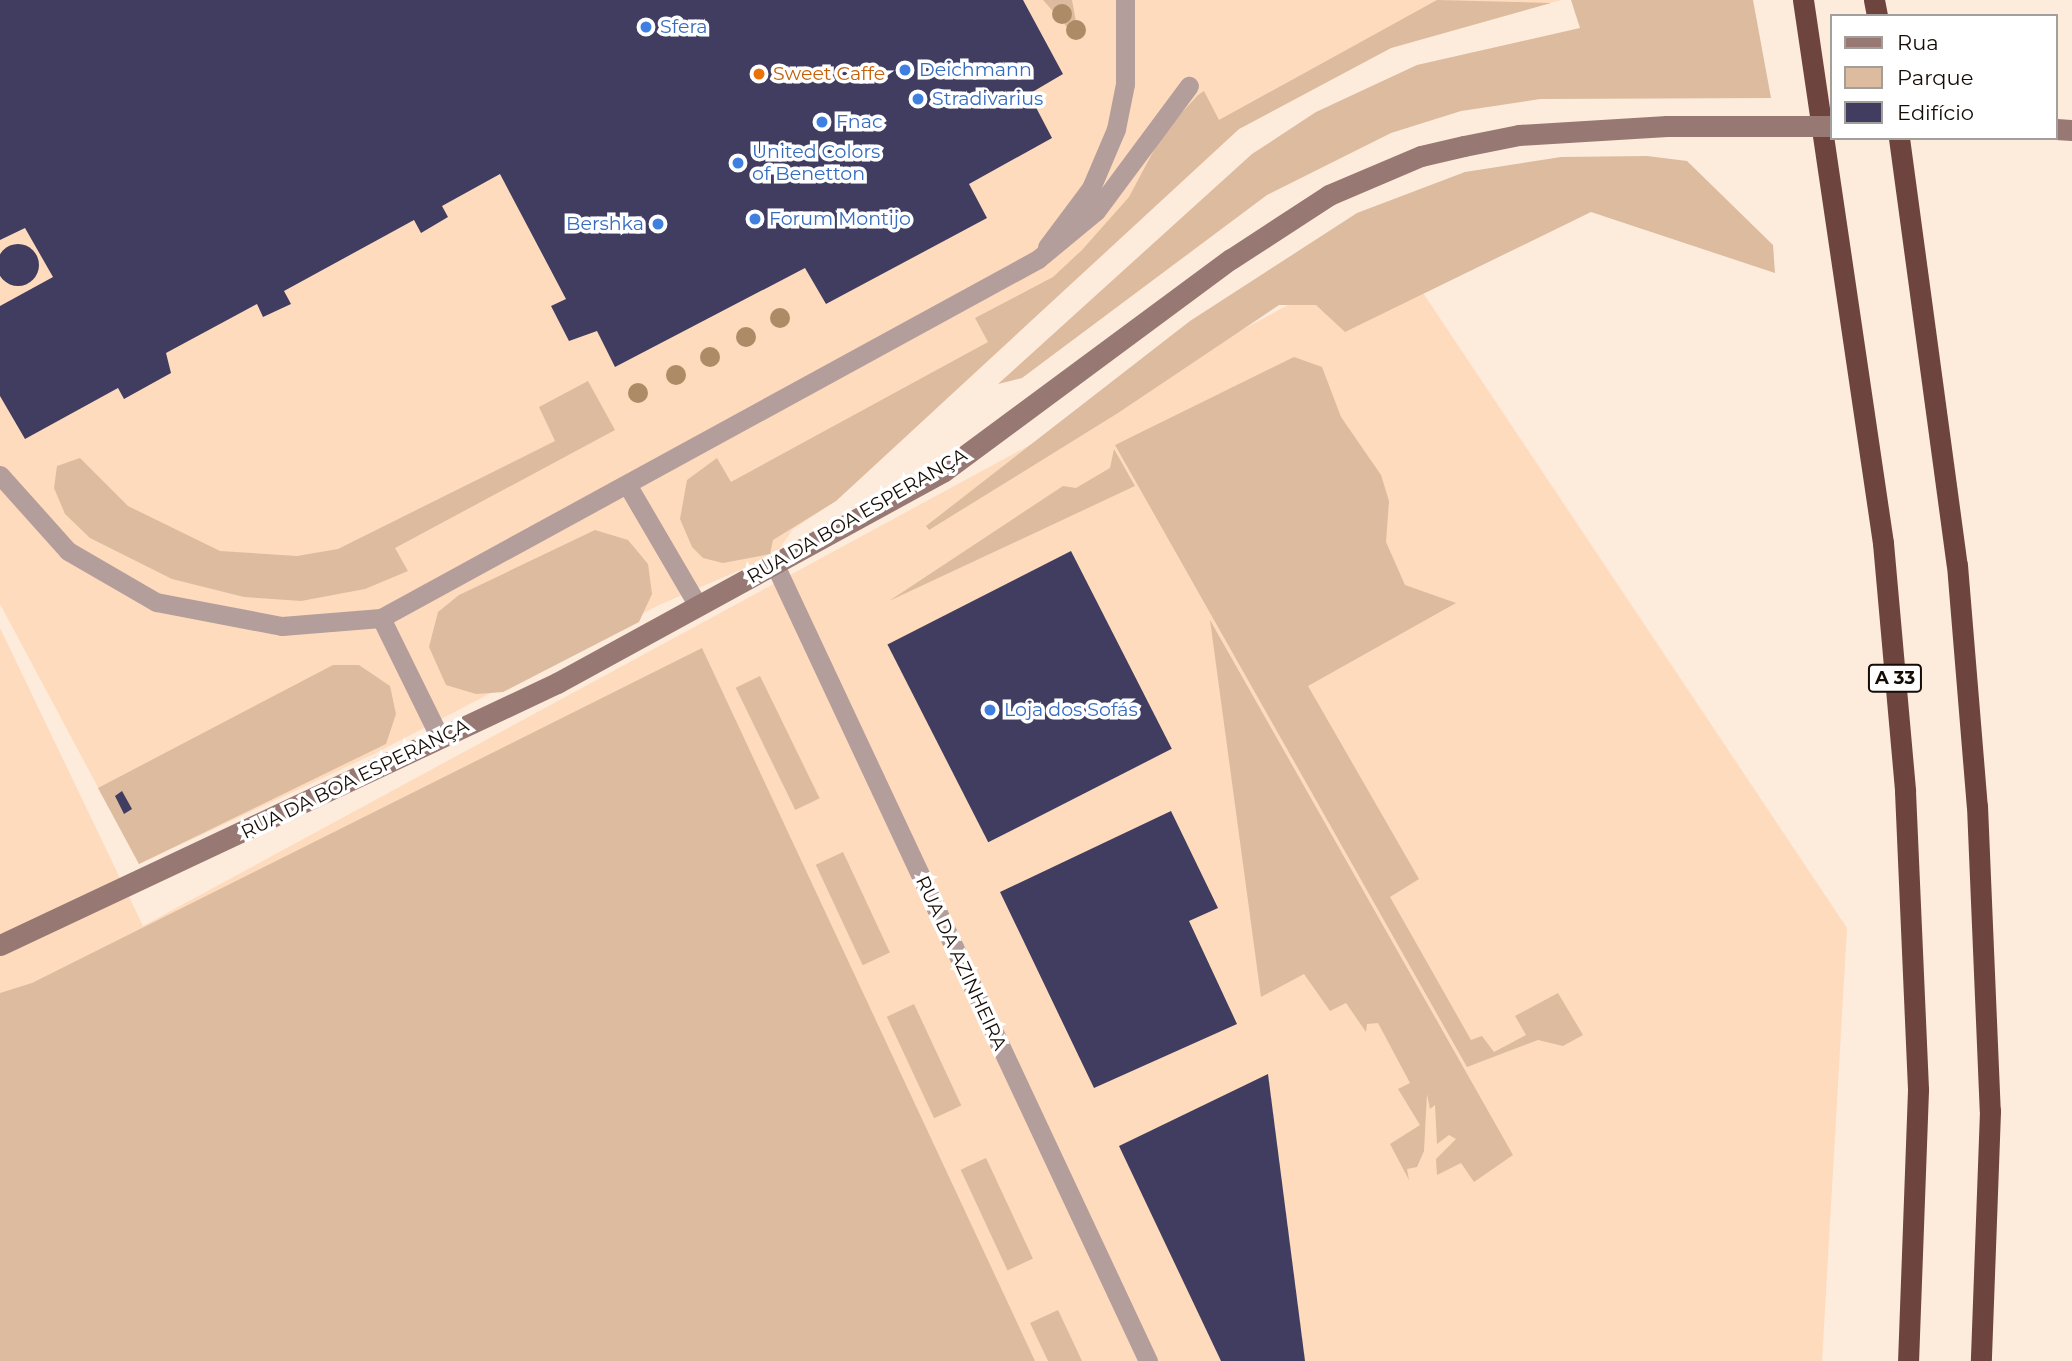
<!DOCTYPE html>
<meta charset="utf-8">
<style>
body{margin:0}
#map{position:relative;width:2072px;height:1361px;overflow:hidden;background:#fdebdc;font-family:Montserrat,sans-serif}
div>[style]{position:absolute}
.built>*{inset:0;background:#fedbbd}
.green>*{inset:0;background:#dcbb9f;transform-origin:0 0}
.building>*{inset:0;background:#413d60;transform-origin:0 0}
.round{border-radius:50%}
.lane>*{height:19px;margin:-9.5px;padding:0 9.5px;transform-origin:9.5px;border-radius:9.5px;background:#b49e9b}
.secondary>*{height:21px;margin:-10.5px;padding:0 10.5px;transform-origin:10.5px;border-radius:10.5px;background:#977873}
.highway>*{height:21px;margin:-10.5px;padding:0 10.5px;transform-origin:10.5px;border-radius:10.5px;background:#6e443f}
.secondary-bridge>*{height:21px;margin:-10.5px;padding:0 10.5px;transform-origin:10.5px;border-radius:10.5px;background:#977873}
.trees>*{width:20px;height:20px;margin:-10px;border-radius:50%;background:#ac8b66}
.dots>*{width:19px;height:19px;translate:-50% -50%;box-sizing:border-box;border:4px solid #fff;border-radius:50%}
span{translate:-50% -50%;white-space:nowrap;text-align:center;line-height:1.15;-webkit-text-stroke:7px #fff;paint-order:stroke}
.shield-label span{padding:2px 5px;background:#fff;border:2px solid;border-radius:5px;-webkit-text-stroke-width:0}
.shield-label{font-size:18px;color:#150c05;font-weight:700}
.shop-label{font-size:19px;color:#366cbe}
.left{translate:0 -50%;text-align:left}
.right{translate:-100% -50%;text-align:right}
.food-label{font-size:19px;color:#c56008}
.street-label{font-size:19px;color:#150c05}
.legend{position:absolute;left:1830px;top:14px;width:228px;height:126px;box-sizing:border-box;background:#fff;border:2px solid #a19e9b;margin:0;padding:9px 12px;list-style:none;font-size:21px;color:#150c05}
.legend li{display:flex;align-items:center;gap:14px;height:35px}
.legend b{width:35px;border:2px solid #a19e9b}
</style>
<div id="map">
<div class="built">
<i style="clip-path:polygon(0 0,1561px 0,1391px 48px,1239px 129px,836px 501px,793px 529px,775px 555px,659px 605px,376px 753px,139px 864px,0 604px)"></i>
<i style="clip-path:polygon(1393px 248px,1847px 928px,1822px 1361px,0 1361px,0 628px,143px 926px)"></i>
</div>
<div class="green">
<i style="clip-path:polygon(1043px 0,1072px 0,1079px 38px,1076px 37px)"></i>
<i style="clip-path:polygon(1437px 0,1551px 3px,1391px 48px,1239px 129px,836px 501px,773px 540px,770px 554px,723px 563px,703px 558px,692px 547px,680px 519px,687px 480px,717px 458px,731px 482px,988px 342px,975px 318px,1053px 277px,1082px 250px,1129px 197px,1163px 133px,1198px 95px,1204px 91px,1219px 120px)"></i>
<i style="clip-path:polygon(1571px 0,1753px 0,1771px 98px,1540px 99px,1461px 111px,1391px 133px,1267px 195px,1022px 378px,998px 384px,1252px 154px,1316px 112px,1417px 65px,1580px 28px)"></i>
<i style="clip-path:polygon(1647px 156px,1687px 161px,1773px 245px,1775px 273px,1591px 212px,1345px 332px,1316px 305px,1279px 305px,1118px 413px,929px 530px,926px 526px,1190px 321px,1357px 213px,1465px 172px,1561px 157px)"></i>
<i style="clip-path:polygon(1294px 357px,1322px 367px,1341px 417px,1381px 475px,1389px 501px,1386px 542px,1405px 585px,1456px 603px,1308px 686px,1419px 879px,1390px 897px,1471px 1040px,1482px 1036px,1494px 1052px,1526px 1035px,1515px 1016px,1558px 993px,1583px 1035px,1563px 1046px,1538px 1040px,1467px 1067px,1115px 445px)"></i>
<i style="clip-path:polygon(588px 381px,615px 430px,395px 548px,408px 571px,365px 589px,301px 601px,244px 597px,172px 579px,90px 538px,65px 514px,54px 488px,57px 466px,80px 458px,128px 506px,220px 551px,297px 556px,338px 549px,555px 441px,539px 407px)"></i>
<i style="clip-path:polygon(1114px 449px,1135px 486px,889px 601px,1063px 486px,1076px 488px,1110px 468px)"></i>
<i style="clip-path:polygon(595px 530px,628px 540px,648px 564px,652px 594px,639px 622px,503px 692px,476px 694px,446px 685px,429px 647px,438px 612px,459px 595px)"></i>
<i style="clip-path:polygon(1210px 620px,1513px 1155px,1474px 1182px,1461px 1163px,1437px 1175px,1436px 1159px,1456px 1139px,1449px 1135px,1437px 1144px,1435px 1105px,1430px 1109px,1427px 1094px,1424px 1151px,1417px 1167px,1407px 1169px,1409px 1180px,1390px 1144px,1420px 1125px,1398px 1089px,1410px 1083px,1378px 1023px,1367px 1024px,1366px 1032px,1346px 1003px,1330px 1011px,1304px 974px,1261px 997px)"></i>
<i style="clip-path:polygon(702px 648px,1035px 1361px,0 1361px,0 993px,32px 983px)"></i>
<i style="clip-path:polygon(333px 665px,359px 665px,390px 686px,396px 714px,386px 744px,139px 864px,98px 788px)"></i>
<i style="left:760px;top:676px;width:136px;height:27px;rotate:64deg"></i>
<i style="left:843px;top:852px;width:111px;height:30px;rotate:65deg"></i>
<i style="left:914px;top:1004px;width:112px;height:30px;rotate:65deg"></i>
<i style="left:986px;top:1158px;width:111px;height:28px;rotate:65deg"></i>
<i style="clip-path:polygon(1058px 1310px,1082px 1361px,1048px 1361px,1030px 1323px)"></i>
</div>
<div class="building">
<i style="clip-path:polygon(0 0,1023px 0,1063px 74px,1029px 94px,1052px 138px,969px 184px,987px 218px,826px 304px,805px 268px,615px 367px,597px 331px,569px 341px,551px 306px,566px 299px,500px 174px,442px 206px,448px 217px,421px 233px,414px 220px,284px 291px,291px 304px,263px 317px,257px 304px,166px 353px,171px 373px,124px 399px,118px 388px,25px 439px,0 396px,0 306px,53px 277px,25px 228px,0 240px)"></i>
<i class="round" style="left:-3px;top:244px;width:42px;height:42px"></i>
<i style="left:1071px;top:551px;width:222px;height:206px;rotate:63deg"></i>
<i style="clip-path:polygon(122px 791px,132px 809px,124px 814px,115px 796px)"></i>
<i style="clip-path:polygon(1171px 811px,1218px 908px,1189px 921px,1237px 1024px,1094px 1088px,1000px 892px)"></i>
<i style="clip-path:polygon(1268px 1074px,1305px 1361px,1221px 1361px,1119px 1146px)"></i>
</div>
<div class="lane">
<i style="left:1047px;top:247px;width:74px;rotate:-53.3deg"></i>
<i style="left:1091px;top:188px;width:64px;rotate:-67deg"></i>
<i style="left:1116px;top:129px;width:46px;rotate:-78.7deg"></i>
<i style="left:1125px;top:84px;width:84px;rotate:-90deg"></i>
<i style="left:0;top:475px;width:102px;rotate:48.2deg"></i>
<i style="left:68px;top:551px;width:102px;rotate:30.1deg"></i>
<i style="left:156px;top:602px;width:128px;rotate:10.8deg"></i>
<i style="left:282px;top:626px;width:99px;rotate:-4.6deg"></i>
<i style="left:381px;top:618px;width:749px;rotate:-28.65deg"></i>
<i style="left:1038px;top:259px;width:75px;rotate:-39.6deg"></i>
<i style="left:1096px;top:211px;width:156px;rotate:-53.4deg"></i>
<i style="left:628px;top:486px;width:139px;rotate:59.7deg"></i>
<i style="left:775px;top:565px;width:879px;rotate:64.89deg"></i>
<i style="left:381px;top:618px;width:134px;rotate:63.8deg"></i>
</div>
<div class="secondary">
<i style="left:2056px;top:129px;width:16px;rotate:4deg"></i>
<i style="left:0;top:945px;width:616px;rotate:-25.19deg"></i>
<i style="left:557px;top:683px;width:441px;rotate:-28.7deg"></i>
<i style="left:944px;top:471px;width:357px;rotate:-36.5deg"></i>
<i style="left:1231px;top:259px;width:117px;rotate:-33.1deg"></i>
<i style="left:1329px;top:195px;width:100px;rotate:-23deg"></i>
<i style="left:1421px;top:156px;width:44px;rotate:-13.1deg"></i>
<i style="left:1464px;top:146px;width:56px;rotate:-11.3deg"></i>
<i style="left:1519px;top:135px;width:148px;rotate:-3.5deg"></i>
</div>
<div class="highway">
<i style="left:1803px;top:0;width:549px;rotate:81.62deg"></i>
<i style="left:1883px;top:543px;width:249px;rotate:84.9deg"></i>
<i style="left:1905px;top:791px;width:299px;rotate:87.5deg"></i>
<i style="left:1918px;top:1090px;width:271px;rotate:92.1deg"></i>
<i style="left:1874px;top:0;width:16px;rotate:79deg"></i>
<i style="left:1899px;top:138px;width:431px;rotate:82.3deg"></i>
<i style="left:1957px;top:565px;width:242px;rotate:85.3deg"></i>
<i style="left:1977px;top:806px;width:305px;rotate:87.6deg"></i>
<i style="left:1990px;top:1111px;width:250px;rotate:92.1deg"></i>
</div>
<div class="secondary-bridge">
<i style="left:1667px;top:126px;width:165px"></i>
</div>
<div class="trees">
<i style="left:1062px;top:14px"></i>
<i style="left:1076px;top:30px"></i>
<i style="left:780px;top:318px"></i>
<i style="left:746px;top:337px"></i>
<i style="left:710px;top:357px"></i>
<i style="left:676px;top:375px"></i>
<i style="left:638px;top:393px"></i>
</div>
<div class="dots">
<i style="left:646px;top:27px;background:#3f7fe0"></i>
<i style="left:905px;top:70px;background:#3f7fe0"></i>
<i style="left:759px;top:74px;background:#e8710a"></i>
<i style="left:918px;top:99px;background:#3f7fe0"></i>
<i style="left:822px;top:122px;background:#3f7fe0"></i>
<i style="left:738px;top:163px;background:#3f7fe0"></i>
<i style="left:755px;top:219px;background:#3f7fe0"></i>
<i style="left:658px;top:224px;background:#3f7fe0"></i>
<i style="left:990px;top:710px;background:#3f7fe0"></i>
</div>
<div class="shield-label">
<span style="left:1895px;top:678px">A 33</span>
</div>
<div class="shop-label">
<span class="left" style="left:660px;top:27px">Sfera</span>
<span class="left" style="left:919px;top:70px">Deichmann</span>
<span class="left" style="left:932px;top:99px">Stradivarius</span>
<span class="left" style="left:836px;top:122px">Fnac</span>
<span class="left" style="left:752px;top:163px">United Colors<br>of Benetton</span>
<span class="left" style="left:769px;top:219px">Forum Montijo</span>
<span class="right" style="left:644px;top:224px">Bershka</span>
<span class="left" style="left:1004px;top:710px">Loja dos Sofás</span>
</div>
<div class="food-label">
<span class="left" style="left:773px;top:74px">Sweet Caffe</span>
</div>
<div class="street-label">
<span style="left:857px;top:516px;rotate:-30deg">RUA DA BOA ESPERANÇA</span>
<span style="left:355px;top:779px;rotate:-26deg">RUA DA BOA ESPERANÇA</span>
<span style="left:961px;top:963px;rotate:65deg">RUA DA AZINHEIRA</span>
</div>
<ul class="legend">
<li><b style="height:9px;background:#977873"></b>Rua</li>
<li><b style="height:19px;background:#dcbb9f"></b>Parque</li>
<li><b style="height:19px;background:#413d60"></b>Edifício</li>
</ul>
</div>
